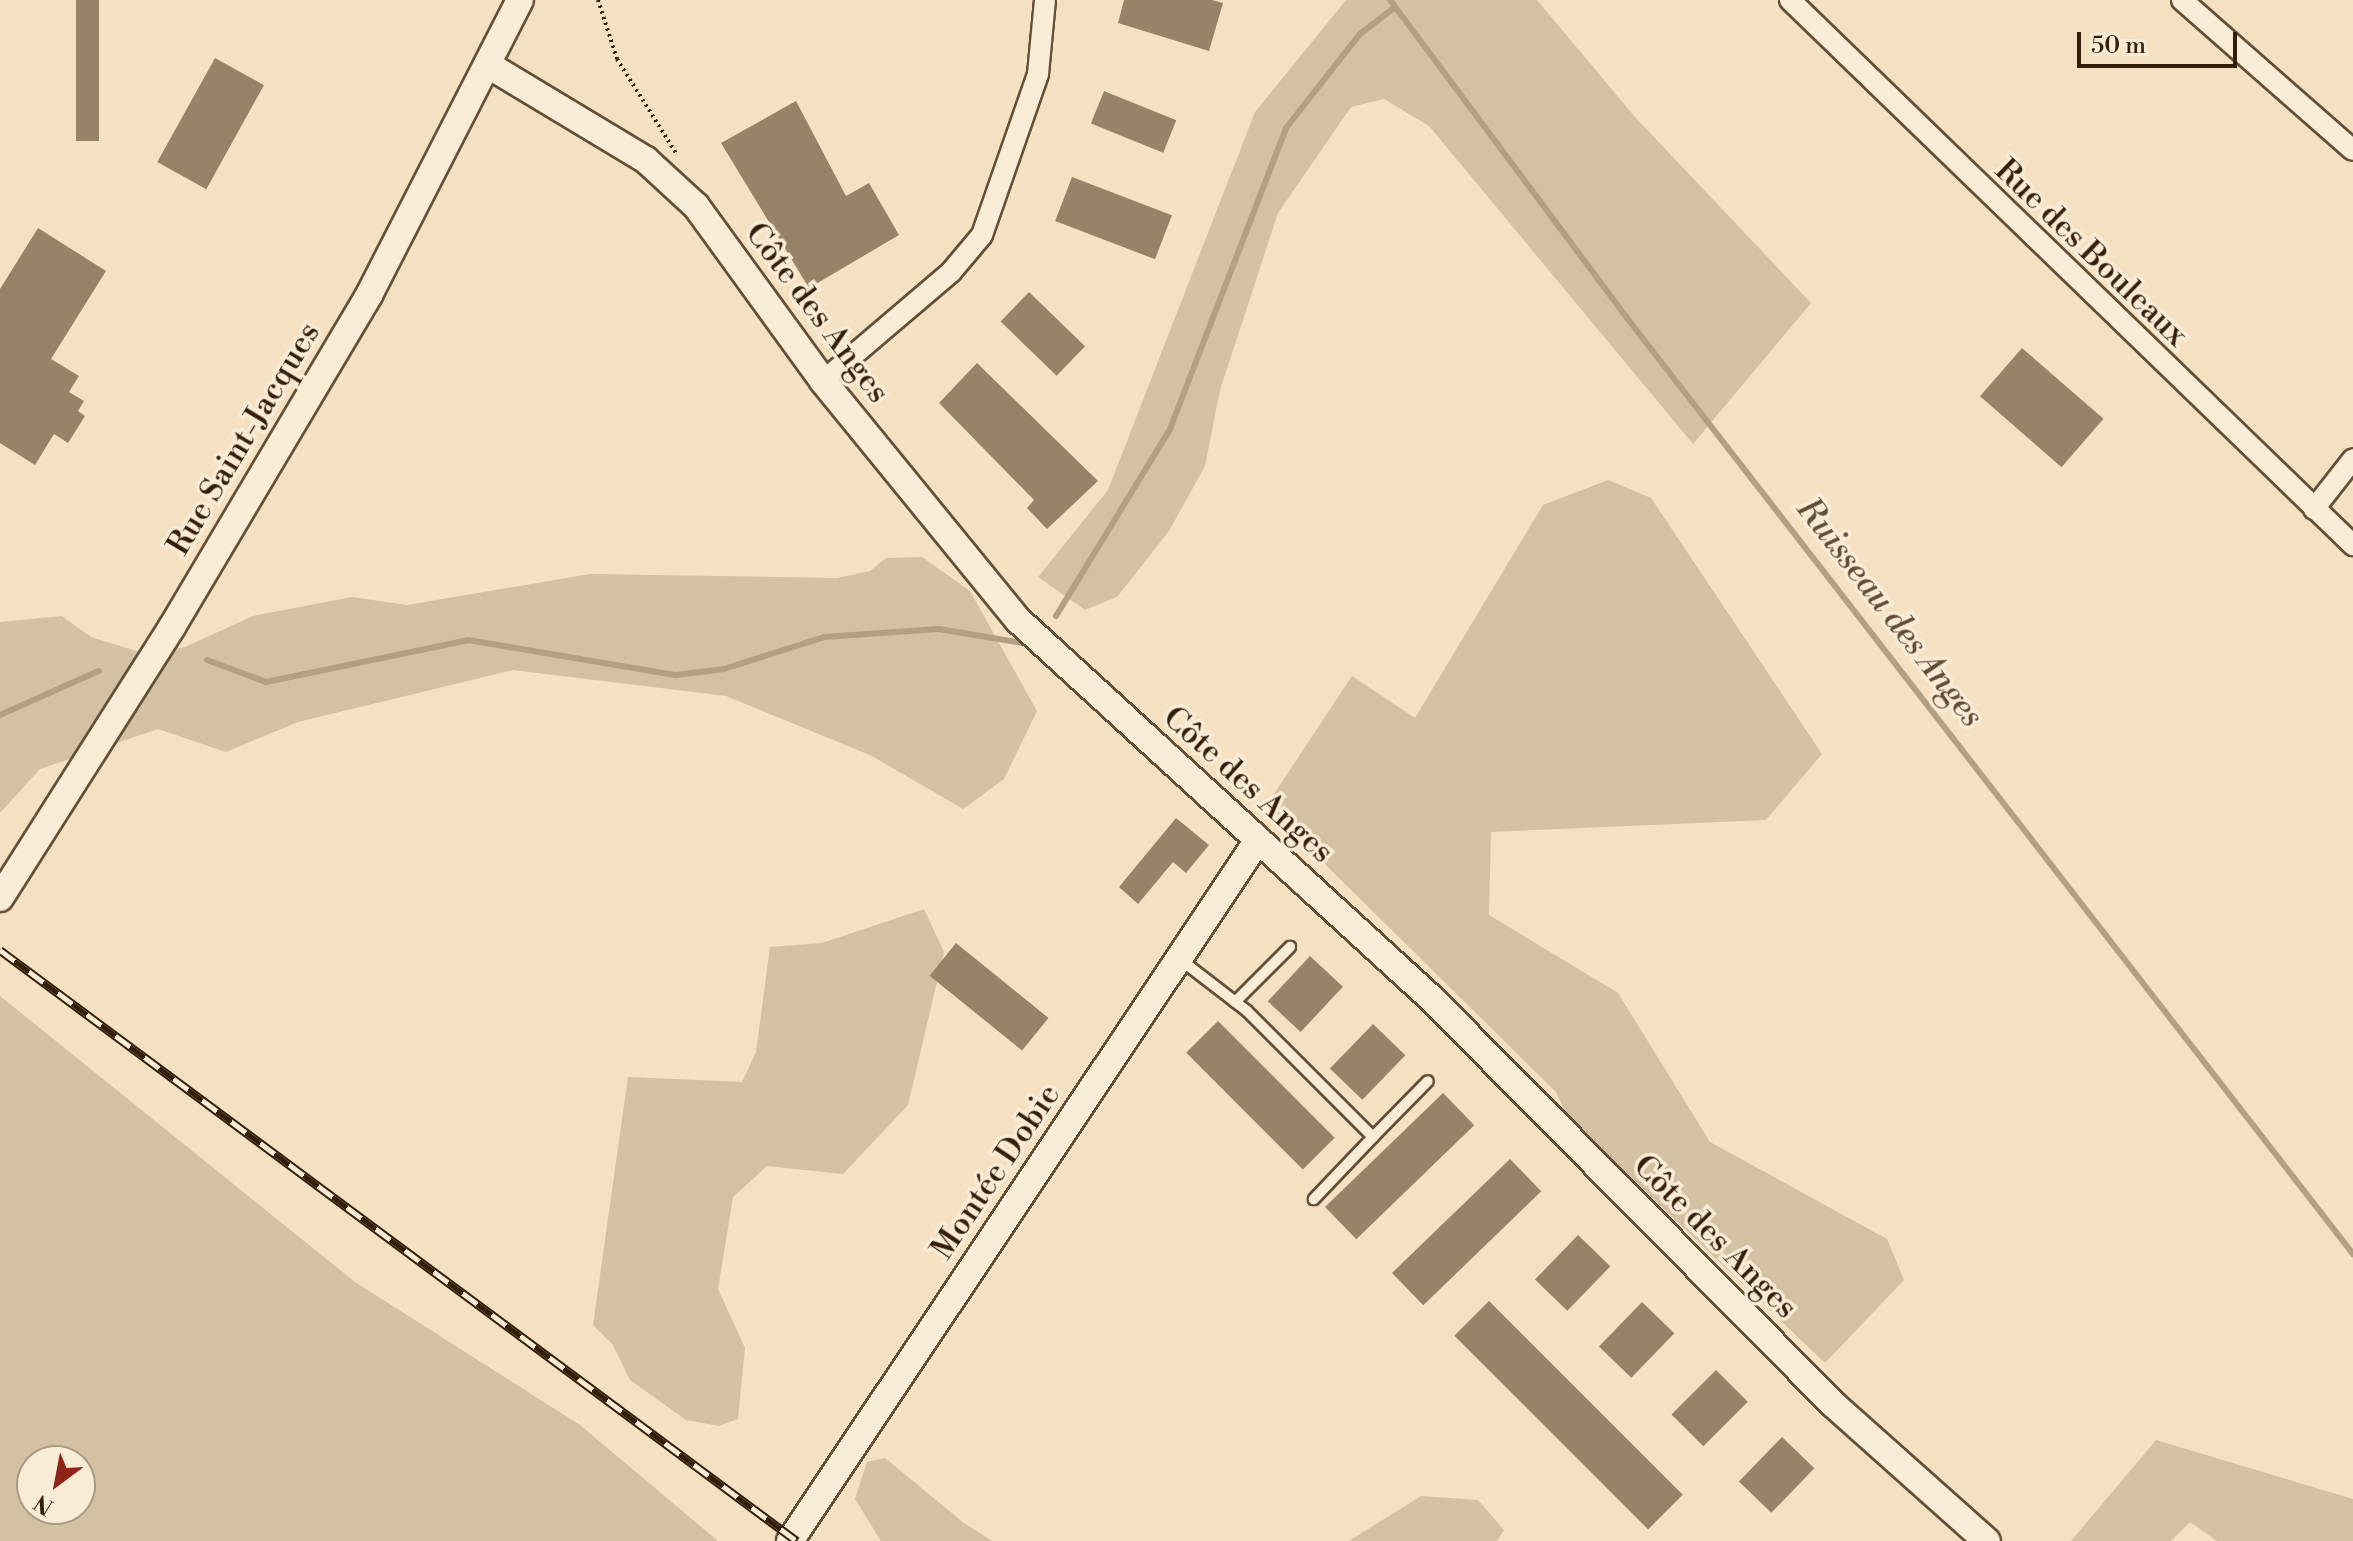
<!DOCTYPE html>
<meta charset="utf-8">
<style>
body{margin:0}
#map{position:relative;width:2353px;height:1541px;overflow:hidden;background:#f5e1c1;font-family:"Libre Bodoni",serif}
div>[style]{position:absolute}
.green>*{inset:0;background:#d4c0a2}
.stream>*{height:6px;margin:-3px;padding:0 3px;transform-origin:3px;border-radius:3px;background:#b39f82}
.building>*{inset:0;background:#988369;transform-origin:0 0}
.path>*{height:4px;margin-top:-2px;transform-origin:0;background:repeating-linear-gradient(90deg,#341e09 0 2px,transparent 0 6px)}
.roads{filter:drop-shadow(2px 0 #644f37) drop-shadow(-2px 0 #644f37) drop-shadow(0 2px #644f37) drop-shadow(0 -2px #644f37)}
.service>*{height:10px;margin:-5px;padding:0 5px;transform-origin:5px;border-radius:5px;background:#f8ecd7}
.minor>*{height:20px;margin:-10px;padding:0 10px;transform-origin:10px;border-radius:10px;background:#f8ecd7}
.tertiary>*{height:26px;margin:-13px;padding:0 13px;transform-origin:13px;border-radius:13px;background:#f8ecd7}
.rail>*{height:9px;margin-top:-4.5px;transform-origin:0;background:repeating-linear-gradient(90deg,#f8ecd7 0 18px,#341e09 0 36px);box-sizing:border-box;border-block:2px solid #341e09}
span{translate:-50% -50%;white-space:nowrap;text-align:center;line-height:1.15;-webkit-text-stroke:7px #f8ecd7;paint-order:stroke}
.street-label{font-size:32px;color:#341e09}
.water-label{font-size:34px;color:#604b33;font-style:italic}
.north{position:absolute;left:16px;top:1445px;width:80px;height:80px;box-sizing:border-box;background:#f8ecd7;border:2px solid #aa9a85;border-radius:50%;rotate:212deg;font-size:22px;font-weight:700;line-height:32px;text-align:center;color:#341e09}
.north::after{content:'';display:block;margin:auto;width:28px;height:36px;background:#8f2418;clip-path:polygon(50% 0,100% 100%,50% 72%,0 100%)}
.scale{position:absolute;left:2077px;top:32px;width:160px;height:36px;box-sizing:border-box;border:4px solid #341e09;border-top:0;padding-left:10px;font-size:24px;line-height:28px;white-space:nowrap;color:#341e09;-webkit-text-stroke:6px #f8ecd7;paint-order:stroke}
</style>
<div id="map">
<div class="green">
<i style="clip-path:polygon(1346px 0,1537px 0,1635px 117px,1811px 303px,1693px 444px,1429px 126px,1384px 99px,1351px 107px,1278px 213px,1220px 390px,1205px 466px,1169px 531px,1117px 597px,1085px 610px,1038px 577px,1108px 490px,1255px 112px)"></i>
<i style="clip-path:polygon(1608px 480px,1651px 498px,1822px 754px,1766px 820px,1491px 832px,1489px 915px,1618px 993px,1710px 1142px,1887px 1239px,1904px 1280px,1825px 1363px,1567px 1116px,1556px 1092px,1266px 806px,1352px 676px,1415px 718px,1543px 505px)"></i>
<i style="clip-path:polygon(922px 557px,970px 591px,1037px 711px,1004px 779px,963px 809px,872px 756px,726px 696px,513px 670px,298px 722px,226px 752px,158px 729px,40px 769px,0 813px,0 622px,62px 616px,91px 637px,146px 654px,185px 647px,253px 616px,352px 597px,407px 605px,590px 574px,837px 578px,870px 571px,886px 558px)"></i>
<i style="clip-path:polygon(924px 909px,944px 952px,908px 1105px,843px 1174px,767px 1166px,733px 1197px,718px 1289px,745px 1348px,738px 1419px,719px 1426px,686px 1420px,630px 1380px,613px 1345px,593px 1325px,628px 1077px,742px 1082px,756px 1052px,770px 947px,822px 943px)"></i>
<i style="clip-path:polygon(evenodd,0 996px,355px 1282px,580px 1425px,718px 1541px,0 1541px,0 996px,32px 1461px,80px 1461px,80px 1509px,32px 1509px,32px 1461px)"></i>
<i style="clip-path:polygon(2156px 1440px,2353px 1499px,2353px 1541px,2217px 1541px,2190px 1522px,2171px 1541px,2071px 1541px)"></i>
<i style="clip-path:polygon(885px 1458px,964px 1523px,992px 1541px,881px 1541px,855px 1499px,867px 1462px)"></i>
<i style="clip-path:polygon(1421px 1496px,1478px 1500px,1504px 1530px,1497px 1541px,1349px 1541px)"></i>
</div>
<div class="stream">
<i style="left:1390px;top:0;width:397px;rotate:53.3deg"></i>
<i style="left:1627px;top:318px;width:1185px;rotate:52.2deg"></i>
<i style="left:1056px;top:616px;width:219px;rotate:-58.6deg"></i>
<i style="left:1170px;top:429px;width:323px;rotate:-68.9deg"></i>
<i style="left:1286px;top:128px;width:120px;rotate:-51.8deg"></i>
<i style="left:1360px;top:34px;width:44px;rotate:-37.6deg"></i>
<i style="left:207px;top:660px;width:63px;rotate:20.4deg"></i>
<i style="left:266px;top:682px;width:206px;rotate:-11.7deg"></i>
<i style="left:468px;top:640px;width:211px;rotate:9.6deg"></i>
<i style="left:676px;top:675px;width:48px;rotate:-7.1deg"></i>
<i style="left:724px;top:669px;width:105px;rotate:-17.7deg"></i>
<i style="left:824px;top:637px;width:115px;rotate:-4deg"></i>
<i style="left:939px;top:629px;width:91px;rotate:9.5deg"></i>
<i style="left:0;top:715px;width:108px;rotate:-24deg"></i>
</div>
<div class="building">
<i style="left:76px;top:0;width:23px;height:141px"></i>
<i style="clip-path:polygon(1124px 0,1212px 0,1223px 3px,1209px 51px,1118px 23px)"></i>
<i style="left:215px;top:58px;width:56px;height:119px;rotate:29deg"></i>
<i style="left:1104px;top:91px;width:78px;height:35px;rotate:22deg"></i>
<i style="clip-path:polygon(796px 101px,846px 196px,869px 183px,899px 235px,809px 288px,721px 143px)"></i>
<i style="left:1072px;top:177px;width:107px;height:47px;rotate:21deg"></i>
<i style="clip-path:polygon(38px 228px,106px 271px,51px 359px,79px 376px,69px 392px,84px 401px,78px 411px,85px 416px,68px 443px,54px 434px,35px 465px,0 443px,0 289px)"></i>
<i style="left:1029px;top:292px;width:78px;height:41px;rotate:44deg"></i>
<i style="left:2022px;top:348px;width:108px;height:64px;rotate:41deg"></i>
<i style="clip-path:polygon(977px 363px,1098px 481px,1047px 529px,1027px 508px,1034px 500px,939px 403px)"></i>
<i style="clip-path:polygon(1176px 818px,1209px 845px,1186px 873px,1173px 862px,1138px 904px,1119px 887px)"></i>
<i style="left:956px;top:943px;width:119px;height:42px;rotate:39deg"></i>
<i style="left:1310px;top:956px;width:45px;height:62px;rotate:43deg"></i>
<i style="left:1218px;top:1021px;width:165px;height:45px;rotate:45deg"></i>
<i style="left:1373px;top:1024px;width:45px;height:62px;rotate:44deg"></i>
<i style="left:1443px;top:1093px;width:45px;height:164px;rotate:46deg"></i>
<i style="left:1510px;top:1159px;width:45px;height:164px;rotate:46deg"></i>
<i style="left:1578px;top:1235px;width:45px;height:62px;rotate:44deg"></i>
<i style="left:1489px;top:1301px;width:274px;height:49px;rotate:45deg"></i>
<i style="left:1642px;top:1302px;width:45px;height:62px;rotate:44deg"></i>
<i style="left:1716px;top:1370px;width:45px;height:63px;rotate:45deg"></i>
<i style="left:1782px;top:1437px;width:45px;height:62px;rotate:44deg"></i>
</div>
<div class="path">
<i style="left:598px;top:0;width:62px;rotate:72.1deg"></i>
<i style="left:617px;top:59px;width:111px;rotate:57.9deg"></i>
</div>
<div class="roads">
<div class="service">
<i style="left:1181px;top:960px;width:83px;rotate:37.7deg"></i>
<i style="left:1247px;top:1011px;width:178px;rotate:45deg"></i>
<i style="left:1373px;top:1137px;width:86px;rotate:133.6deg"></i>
<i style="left:1235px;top:1002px;width:78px;rotate:-45deg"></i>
<i style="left:1373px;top:1137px;width:78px;rotate:-45.5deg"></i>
</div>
<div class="minor">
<i style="left:1790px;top:0;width:784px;rotate:44.07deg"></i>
<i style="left:2182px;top:0;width:227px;rotate:41.3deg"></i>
<i style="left:823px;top:381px;width:168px;rotate:-40.4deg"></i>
<i style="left:951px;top:272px;width:48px;rotate:-50deg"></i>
<i style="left:982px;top:235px;width:170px;rotate:-70.8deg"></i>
<i style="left:1038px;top:74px;width:74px;rotate:-84.6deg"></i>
<i style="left:2314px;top:509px;width:63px;rotate:-52deg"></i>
</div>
<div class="tertiary">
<i style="left:490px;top:66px;width:182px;rotate:31.1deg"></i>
<i style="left:646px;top:160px;width:68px;rotate:42.6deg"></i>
<i style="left:696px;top:206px;width:216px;rotate:54deg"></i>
<i style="left:823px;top:381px;width:308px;rotate:50.8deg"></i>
<i style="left:1018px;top:620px;width:560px;rotate:42.47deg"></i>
<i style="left:1431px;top:998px;width:571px;rotate:45.28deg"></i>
<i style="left:1833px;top:1404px;width:206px;rotate:41.7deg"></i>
<i style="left:0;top:898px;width:321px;rotate:-57.6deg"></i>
<i style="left:172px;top:627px;width:386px;rotate:-59.3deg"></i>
<i style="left:369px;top:295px;width:331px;rotate:-62.9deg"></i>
<i style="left:790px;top:1541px;width:843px;rotate:-56.27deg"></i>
</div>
</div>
<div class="rail">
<i style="left:0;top:950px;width:992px;rotate:36.56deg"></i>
</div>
<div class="street-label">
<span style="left:2091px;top:253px;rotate:44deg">Rue des Bouleaux</span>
<span style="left:817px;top:313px;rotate:53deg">Côte des Anges</span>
<span style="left:244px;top:439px;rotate:-59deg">Rue Saint-Jacques</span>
<span style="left:1248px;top:785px;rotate:42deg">Côte des Anges</span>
<span style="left:996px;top:1172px;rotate:-56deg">Montée Dobie</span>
<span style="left:1715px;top:1237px;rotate:45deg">Côte des Anges</span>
</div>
<div class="water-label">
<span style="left:1889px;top:613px;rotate:52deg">Ruisseau des Anges</span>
</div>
<div class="north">N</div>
<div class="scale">50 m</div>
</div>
